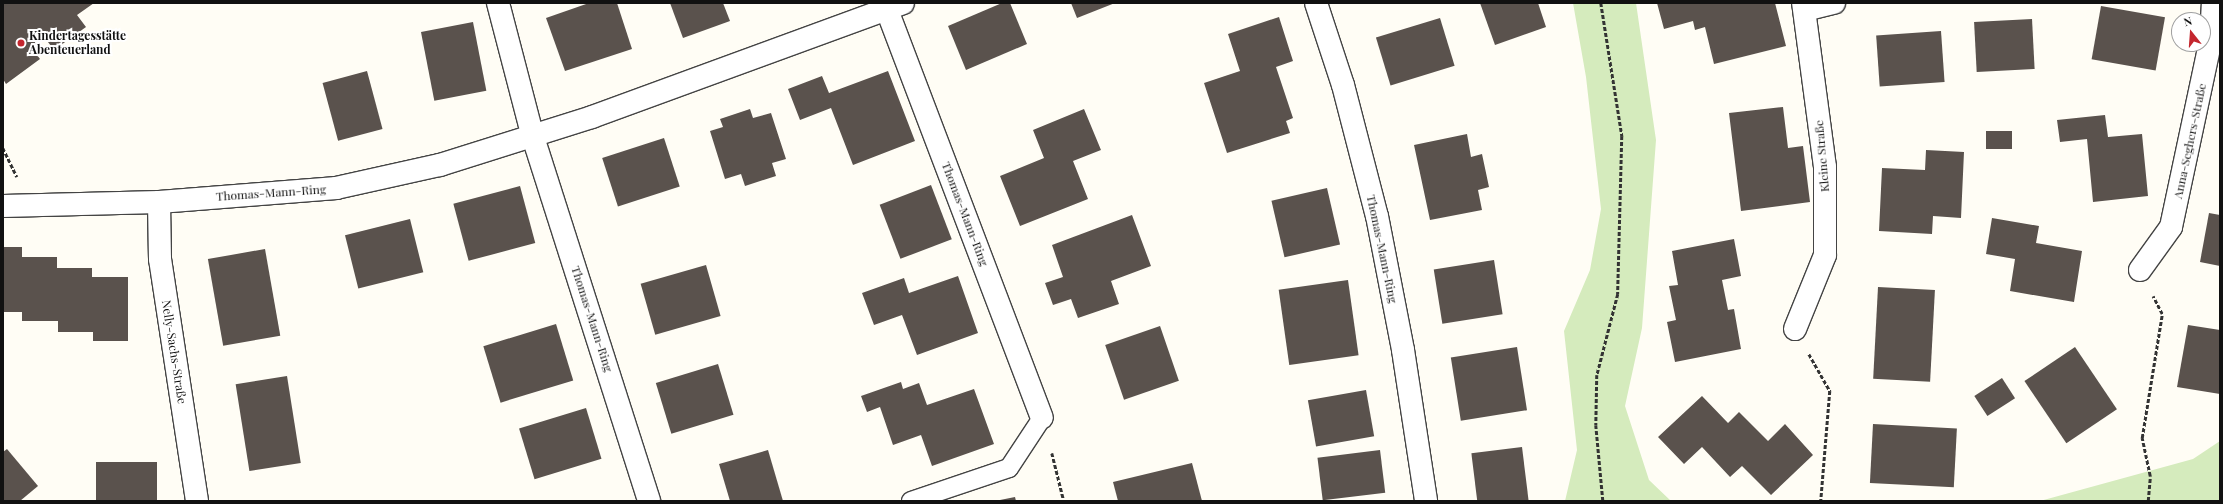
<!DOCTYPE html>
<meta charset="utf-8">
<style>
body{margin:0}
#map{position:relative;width:2223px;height:504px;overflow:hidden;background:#fffdf5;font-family:"Playfair Display",serif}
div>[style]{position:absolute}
.green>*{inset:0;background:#d5ebbd}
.building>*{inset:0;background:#5a524d;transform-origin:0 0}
.path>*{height:2.5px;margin-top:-1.25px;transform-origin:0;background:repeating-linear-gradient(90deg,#333 0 4px,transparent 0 6px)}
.roads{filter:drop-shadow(1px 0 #444) drop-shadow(-1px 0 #444) drop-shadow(0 1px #444) drop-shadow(0 -1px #444)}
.service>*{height:18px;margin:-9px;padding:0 9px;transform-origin:9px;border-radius:9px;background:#fff}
.minor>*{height:22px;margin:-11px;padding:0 11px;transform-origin:11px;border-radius:11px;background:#fff}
.dots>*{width:11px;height:11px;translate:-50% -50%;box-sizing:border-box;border:2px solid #fff;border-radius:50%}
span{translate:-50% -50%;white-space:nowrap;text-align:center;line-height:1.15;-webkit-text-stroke:4px #fff;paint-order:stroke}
.poi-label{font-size:12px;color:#111;font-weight:700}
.left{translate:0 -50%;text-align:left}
.street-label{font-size:12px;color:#111}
.frame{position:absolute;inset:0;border:4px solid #111;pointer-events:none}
.north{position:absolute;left:2171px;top:12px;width:40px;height:40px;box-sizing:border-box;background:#fff;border:1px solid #a0a0a0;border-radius:50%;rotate:343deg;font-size:11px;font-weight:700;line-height:16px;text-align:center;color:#111}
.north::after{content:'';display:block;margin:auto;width:14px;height:18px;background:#c4262e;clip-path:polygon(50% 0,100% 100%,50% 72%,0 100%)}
</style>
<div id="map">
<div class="green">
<i style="clip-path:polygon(1573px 3px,1636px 3px,1656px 140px,1642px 328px,1625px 406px,1649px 480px,1671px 501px,1565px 501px,1577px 450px,1564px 331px,1590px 270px,1601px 209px,1586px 77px)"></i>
<i style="clip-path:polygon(2220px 441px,2220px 501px,2040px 501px,2193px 459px)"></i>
</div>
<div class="building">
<i style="clip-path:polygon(3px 3px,94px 3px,77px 15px,86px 27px,54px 50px,45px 38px,32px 48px,40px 59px,6px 84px,3px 79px)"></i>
<i style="clip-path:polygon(589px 3px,617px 3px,632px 49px,565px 71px,546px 18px)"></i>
<i style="clip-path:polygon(670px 3px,723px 3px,730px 21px,683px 38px)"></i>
<i style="clip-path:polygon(1002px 3px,1010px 3px,1027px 44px,966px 70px,948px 26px)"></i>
<i style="clip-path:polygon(1071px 3px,1115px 3px,1077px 18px)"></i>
<i style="clip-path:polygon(1480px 3px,1538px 3px,1546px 27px,1495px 45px)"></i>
<i style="clip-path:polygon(1657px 3px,1775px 3px,1786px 46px,1714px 64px,1705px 27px,1695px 30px,1693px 21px,1664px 29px)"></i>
<i style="left:2101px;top:6px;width:65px;height:54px;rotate:10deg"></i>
<i style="clip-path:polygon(1279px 17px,1293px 61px,1276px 67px,1293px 118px,1286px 121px,1290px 133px,1227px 153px,1204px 83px,1240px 71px,1228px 34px)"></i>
<i style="left:1440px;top:18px;width:50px;height:67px;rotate:73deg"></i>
<i style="left:2032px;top:19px;width:50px;height:58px;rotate:87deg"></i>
<i style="left:473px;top:22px;width:70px;height:53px;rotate:79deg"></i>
<i style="left:1941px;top:31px;width:51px;height:65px;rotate:86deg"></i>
<i style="left:367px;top:71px;width:60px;height:46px;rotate:75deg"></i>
<i style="clip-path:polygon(888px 71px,915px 141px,853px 165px,831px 108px,800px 120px,788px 89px,822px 76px,829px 93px)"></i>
<i style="clip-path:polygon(1783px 107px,1788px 148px,1803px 146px,1810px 202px,1741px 211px,1729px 113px)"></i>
<i style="clip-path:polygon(750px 109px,753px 118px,771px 113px,786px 159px,772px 163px,776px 176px,745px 186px,741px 174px,725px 179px,710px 131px,723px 127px,720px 119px)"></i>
<i style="clip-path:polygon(1084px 109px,1101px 150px,1073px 161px,1088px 199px,1020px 226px,1000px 176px,1044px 158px,1033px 130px)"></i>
<i style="clip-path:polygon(2105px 115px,2108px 137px,2142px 134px,2148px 196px,2093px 202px,2087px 139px,2060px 142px,2057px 120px)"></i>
<i style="left:1986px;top:131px;width:26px;height:18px"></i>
<i style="clip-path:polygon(1467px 134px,1471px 157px,1482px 154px,1489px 187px,1478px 190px,1482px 210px,1430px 220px,1414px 145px)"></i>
<i style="left:664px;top:138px;width:51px;height:65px;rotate:72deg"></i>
<i style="clip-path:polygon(1926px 150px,1964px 152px,1961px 218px,1933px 216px,1932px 234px,1879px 231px,1882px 168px,1925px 170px)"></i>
<i style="left:931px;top:185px;width:58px;height:55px;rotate:69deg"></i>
<i style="left:520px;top:186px;width:59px;height:69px;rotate:75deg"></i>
<i style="left:1327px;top:188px;width:58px;height:57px;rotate:77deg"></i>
<i style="clip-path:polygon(2209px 213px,2220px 215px,2220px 266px,2200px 262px)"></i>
<i style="clip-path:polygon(1132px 215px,1151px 266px,1111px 281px,1119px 304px,1078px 318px,1071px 299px,1053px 305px,1045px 283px,1063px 277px,1052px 245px)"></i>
<i style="clip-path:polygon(1992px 218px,2039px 226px,2036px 243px,2082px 251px,2074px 302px,2010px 291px,2015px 259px,1986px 254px)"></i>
<i style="left:410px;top:219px;width:55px;height:67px;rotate:76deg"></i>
<i style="clip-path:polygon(1734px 239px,1741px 276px,1722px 280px,1728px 310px,1734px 309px,1741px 349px,1675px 362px,1667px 322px,1676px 320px,1669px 286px,1678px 285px,1672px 251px)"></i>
<i style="clip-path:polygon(3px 247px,22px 247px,22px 257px,57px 257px,57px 268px,92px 268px,92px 277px,128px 277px,128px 341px,93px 341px,93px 332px,58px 332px,58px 321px,22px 321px,22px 312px,3px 312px)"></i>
<i style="left:265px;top:249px;width:88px;height:58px;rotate:80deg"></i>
<i style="left:1494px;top:260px;width:55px;height:61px;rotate:81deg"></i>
<i style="left:706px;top:265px;width:53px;height:68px;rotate:74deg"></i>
<i style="clip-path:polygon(958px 276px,978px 333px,917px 355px,902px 315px,874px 325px,862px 293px,904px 278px,909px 293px)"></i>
<i style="left:1348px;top:280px;width:76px;height:70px;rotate:82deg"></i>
<i style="left:1878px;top:287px;width:57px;height:92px;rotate:3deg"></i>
<i style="left:556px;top:324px;width:59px;height:76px;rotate:73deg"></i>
<i style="clip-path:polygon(2188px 325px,2220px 330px,2220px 394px,2177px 387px)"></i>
<i style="left:1160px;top:326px;width:58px;height:58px;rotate:71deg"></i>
<i style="left:1517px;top:347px;width:64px;height:67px;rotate:81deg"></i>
<i style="left:2075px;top:347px;width:75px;height:61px;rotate:56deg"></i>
<i style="left:718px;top:364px;width:53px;height:65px;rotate:73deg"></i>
<i style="left:287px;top:376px;width:88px;height:52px;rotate:81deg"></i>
<i style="left:2002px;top:378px;width:24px;height:33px;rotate:57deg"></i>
<i style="clip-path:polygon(901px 382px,903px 389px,919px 383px,927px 405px,974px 389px,994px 444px,932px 466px,921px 435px,893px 445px,880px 407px,867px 412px,861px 396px)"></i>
<i style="left:1366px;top:390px;width:47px;height:59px;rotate:80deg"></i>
<i style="clip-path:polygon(1702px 396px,1728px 423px,1739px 412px,1768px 441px,1785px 424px,1813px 455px,1771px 495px,1742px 466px,1730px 477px,1702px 447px,1684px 464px,1658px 437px)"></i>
<i style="left:586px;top:408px;width:53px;height:70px;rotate:73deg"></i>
<i style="left:1873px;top:424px;width:84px;height:59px;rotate:3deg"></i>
<i style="left:1522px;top:447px;width:54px;height:51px;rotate:83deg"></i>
<i style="clip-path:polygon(7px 449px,38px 486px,20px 501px,3px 501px,3px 452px)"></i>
<i style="clip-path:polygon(768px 450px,783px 501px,730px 501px,719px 464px)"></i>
<i style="left:1380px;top:450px;width:43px;height:63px;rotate:83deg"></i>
<i style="left:157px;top:462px;width:39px;height:61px;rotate:90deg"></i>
<i style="clip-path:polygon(1192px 463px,1202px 501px,1118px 501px,1113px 482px)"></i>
<i style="clip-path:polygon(1015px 497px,1016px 501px,1000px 501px,1000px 500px)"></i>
</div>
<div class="path">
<i style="left:1601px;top:3px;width:135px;rotate:81deg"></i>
<i style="left:1622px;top:136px;width:158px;rotate:91.5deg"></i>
<i style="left:1618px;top:294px;width:84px;rotate:104.5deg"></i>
<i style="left:1597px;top:375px;width:50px;rotate:91.1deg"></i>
<i style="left:1596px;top:425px;width:76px;rotate:84.7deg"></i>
<i style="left:3px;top:148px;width:32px;rotate:64deg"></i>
<i style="left:1809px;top:354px;width:43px;rotate:60.4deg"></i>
<i style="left:1830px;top:391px;width:110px;rotate:94.7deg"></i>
<i style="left:1052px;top:453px;width:49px;rotate:76deg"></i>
<i style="left:2148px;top:501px;width:25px;rotate:-85deg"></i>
<i style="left:2150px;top:476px;width:39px;rotate:-102deg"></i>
<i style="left:2142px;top:438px;width:126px;rotate:-80.8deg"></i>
<i style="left:2162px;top:314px;width:20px;rotate:-117deg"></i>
</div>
<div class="roads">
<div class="service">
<i style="left:911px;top:501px;width:103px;rotate:-18.6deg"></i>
<i style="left:1009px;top:468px;width:60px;rotate:-56.6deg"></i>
</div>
<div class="minor">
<i style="left:498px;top:3px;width:138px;rotate:75.4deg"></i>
<i style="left:533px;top:137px;width:382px;rotate:72.3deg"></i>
<i style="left:1316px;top:3px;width:86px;rotate:71.8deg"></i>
<i style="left:1343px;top:85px;width:135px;rotate:75.5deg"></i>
<i style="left:1377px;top:216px;width:136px;rotate:79deg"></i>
<i style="left:1403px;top:350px;width:153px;rotate:81.3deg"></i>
<i style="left:887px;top:10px;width:436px;rotate:69.2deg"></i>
<i style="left:1805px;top:10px;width:30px;rotate:-14deg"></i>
<i style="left:159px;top:202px;width:57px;rotate:89deg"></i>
<i style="left:160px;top:259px;width:245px;rotate:81.3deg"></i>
<i style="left:3px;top:206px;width:156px;rotate:-1.5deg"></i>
<i style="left:159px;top:202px;width:178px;rotate:-4.5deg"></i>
<i style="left:336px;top:188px;width:107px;rotate:-12.5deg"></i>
<i style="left:440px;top:165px;width:159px;rotate:-17.5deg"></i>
<i style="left:592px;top:117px;width:331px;rotate:-20.1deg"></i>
<i style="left:2140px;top:270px;width:53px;rotate:-54.2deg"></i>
<i style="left:2171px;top:227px;width:192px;rotate:-78deg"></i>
<i style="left:2211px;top:39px;width:36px;rotate:-87deg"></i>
<i style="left:1795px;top:329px;width:80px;rotate:-67.9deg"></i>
<i style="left:1825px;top:255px;width:88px;rotate:-90deg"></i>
<i style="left:1825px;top:167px;width:165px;rotate:-97.6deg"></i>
</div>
</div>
<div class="dots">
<i style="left:21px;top:43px;background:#c4262e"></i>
</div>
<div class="poi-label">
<span class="left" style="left:29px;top:43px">Kindertagesstätte<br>Abenteuerland</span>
</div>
<div class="street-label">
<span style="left:2190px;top:141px;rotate:-78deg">Anna-Seghers-Straße</span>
<span style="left:1822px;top:156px;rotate:-95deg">Kleine Straße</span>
<span style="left:271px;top:193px;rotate:-4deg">Thomas-Mann-Ring</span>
<span style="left:965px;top:214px;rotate:69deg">Thomas-Mann-Ring</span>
<span style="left:1382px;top:249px;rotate:78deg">Thomas-Mann-Ring</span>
<span style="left:592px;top:319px;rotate:72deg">Thomas-Mann-Ring</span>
<span style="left:174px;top:352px;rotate:81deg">Nelly-Sachs-Straße</span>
</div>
<div class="frame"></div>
<div class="north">N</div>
</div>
